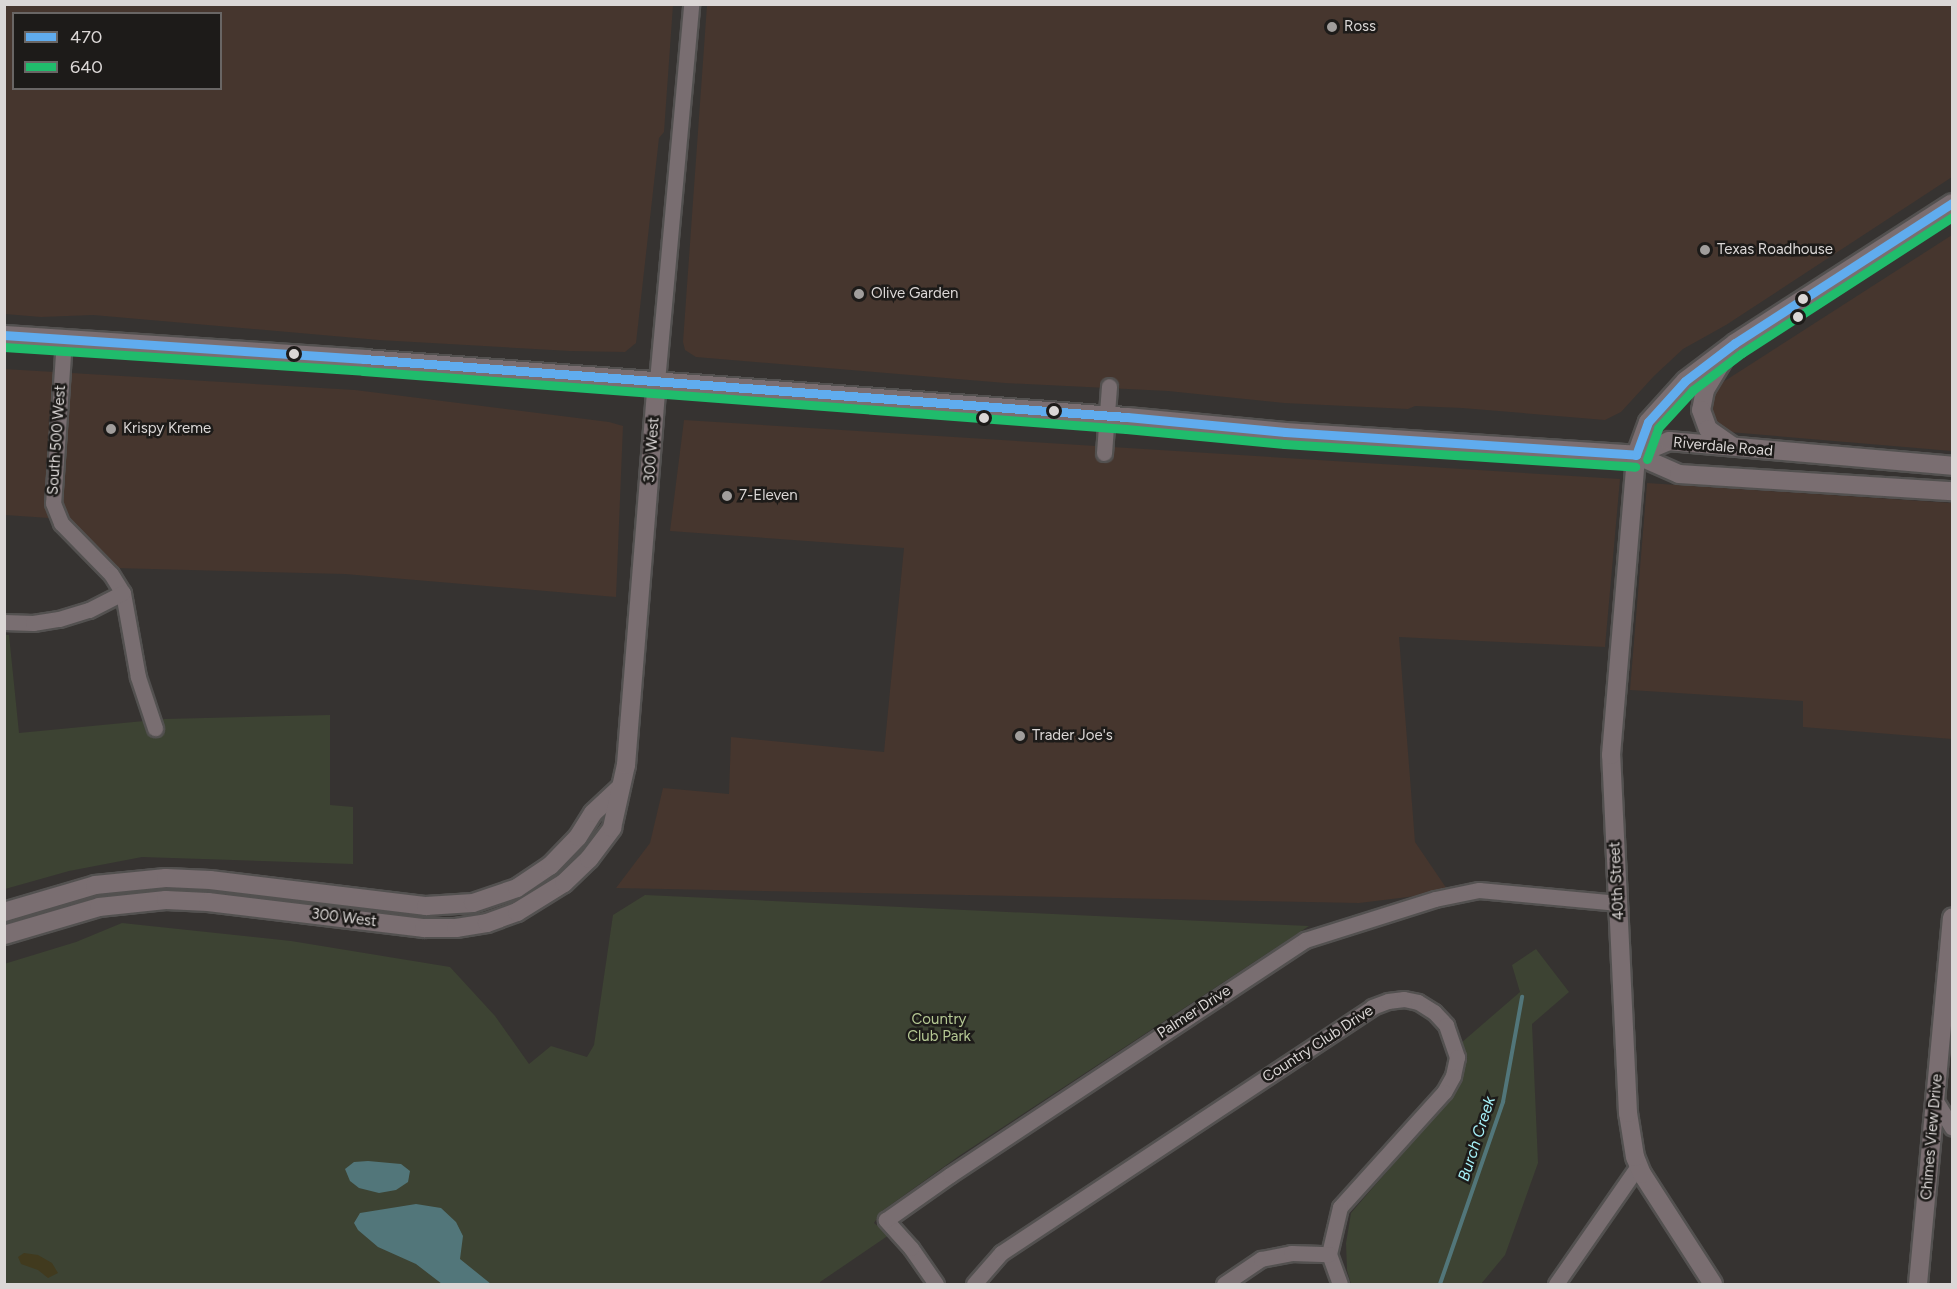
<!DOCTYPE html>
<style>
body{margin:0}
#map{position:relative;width:1957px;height:1289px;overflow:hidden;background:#363331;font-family:Figtree,sans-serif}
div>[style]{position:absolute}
.commercial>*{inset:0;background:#46362e}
.green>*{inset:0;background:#3d4333}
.sand>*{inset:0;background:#413a1e}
.water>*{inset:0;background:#52767a}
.stream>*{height:4px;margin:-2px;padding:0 2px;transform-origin:2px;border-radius:2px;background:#52767a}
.roads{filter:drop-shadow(2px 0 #535150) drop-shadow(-2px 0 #535150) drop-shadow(0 2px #535150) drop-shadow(0 -2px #535150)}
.minor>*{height:15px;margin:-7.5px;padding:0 7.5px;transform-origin:7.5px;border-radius:7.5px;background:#796e71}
.major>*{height:18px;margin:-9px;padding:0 9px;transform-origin:9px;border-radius:9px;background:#7a6e71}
.bus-1>*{height:9px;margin:-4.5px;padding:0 4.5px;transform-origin:4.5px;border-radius:4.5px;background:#60acee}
.bus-2>*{height:9px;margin:-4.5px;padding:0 4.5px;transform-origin:4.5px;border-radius:4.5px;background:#20bc6c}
.dots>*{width:16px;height:16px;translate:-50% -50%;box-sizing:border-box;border:3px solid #1d1b19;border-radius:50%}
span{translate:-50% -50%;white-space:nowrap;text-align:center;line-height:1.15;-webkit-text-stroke:5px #1d1b19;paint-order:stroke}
.poi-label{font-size:15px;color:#dbd7d6}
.left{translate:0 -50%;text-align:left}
.street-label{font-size:15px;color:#dbd7d6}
.park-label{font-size:15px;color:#b5c893}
.water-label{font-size:16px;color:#a5f0f7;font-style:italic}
.frame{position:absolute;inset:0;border:6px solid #dbd7d6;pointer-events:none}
.legend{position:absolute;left:12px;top:12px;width:210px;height:78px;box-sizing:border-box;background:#1d1b19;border:2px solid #696665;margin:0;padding:8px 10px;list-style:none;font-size:18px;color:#dbd7d6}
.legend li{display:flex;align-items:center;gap:12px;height:30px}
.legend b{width:30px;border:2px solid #696665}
</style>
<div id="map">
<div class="commercial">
<i style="clip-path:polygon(evenodd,5px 4px,673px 5px,664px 132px,659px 138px,636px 343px,625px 352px,570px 351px,379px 340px,93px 315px,41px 317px,5px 314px,5px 4px,14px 14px,220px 14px,220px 88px,14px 88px,14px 14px)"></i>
<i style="clip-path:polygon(707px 5px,1952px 5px,1952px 177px,1726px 325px,1683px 349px,1654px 376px,1621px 412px,1605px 420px,1462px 408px,1415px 406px,1408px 409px,1284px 403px,1168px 391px,1005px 383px,696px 357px,685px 350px,683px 342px)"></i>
<i style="clip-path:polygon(1952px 235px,1952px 451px,1729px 432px,1717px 426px,1708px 409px,1709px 400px,1720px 384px)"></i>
<i style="clip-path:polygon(4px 369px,355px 390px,609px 422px,623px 426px,616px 597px,345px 574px,114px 568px,64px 519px,5px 515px)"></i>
<i style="clip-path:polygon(684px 420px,1620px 479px,1605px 647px,1399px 637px,1415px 842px,1449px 892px,1359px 903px,616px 888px,650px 843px,663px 788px,729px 794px,731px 737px,884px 752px,904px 548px,670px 531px)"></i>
<i style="clip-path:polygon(1647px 483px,1952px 503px,1952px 739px,1803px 727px,1803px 701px,1630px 690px)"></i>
</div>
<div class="green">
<i style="clip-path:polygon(5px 635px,9px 635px,19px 733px,165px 719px,330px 715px,330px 805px,353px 807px,353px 864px,142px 857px,69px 871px,5px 889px)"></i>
<i style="clip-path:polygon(645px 895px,1309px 926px,959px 1156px,882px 1211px,874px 1223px,889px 1235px,820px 1282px,820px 1284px,5px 1284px,4px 964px,76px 942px,122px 923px,291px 941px,450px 967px,495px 1016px,529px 1064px,551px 1046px,587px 1057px,594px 1045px,613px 915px)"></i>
<i style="clip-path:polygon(1536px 949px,1569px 992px,1532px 1024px,1538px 1163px,1505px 1255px,1481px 1284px,1351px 1284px,1347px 1270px,1346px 1243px,1351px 1213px,1451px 1097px,1461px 1075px,1464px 1056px,1461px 1043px,1520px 992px,1512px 965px)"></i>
</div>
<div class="sand">
<i style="clip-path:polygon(24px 1253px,38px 1255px,52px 1263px,58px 1273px,48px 1278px,38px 1270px,21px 1264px,18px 1257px)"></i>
</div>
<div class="water">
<i style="clip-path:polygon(368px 1161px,401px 1164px,410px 1171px,408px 1182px,396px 1190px,379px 1193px,359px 1188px,350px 1181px,345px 1169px,354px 1162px)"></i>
<i style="clip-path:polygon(416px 1204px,441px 1208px,456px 1222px,463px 1236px,460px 1259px,491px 1284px,442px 1284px,416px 1264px,378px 1247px,358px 1230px,354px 1223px,360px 1213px)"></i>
</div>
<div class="stream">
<i style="left:1440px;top:1284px;width:193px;rotate:-70.9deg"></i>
<i style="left:1503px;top:1102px;width:107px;rotate:-79.7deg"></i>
</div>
<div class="roads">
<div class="minor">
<i style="left:64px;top:339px;width:164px;rotate:93.8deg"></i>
<i style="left:53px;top:503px;width:22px;rotate:68deg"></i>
<i style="left:61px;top:523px;width:71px;rotate:45.6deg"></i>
<i style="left:111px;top:574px;width:22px;rotate:58deg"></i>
<i style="left:123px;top:593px;width:85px;rotate:79.9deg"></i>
<i style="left:138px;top:677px;width:54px;rotate:71.6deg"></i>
<i style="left:657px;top:381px;width:379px;rotate:-84.8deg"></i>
<i style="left:1104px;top:453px;width:67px;rotate:-85.7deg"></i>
<i style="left:4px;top:622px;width:29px;rotate:2deg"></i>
<i style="left:33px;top:623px;width:26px;rotate:-9deg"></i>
<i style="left:59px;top:619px;width:31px;rotate:-17deg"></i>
<i style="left:89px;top:610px;width:38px;rotate:-27deg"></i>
<i style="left:1936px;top:1101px;width:31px;rotate:59deg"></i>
<i style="left:936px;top:1284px;width:44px;rotate:-124.8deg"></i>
<i style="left:911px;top:1248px;width:38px;rotate:-132deg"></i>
<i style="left:886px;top:1220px;width:78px;rotate:-35.1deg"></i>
<i style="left:950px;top:1175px;width:426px;rotate:-33.5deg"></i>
<i style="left:1305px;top:940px;width:136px;rotate:-17.5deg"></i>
<i style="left:1435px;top:899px;width:45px;rotate:-11.6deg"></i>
<i style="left:1479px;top:890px;width:140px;rotate:5.3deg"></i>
<i style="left:974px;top:1284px;width:41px;rotate:-48.9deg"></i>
<i style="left:1001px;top:1253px;width:445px;rotate:-33.5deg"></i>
<i style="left:1372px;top:1007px;width:17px;rotate:-21deg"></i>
<i style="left:1388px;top:1001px;width:16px;rotate:-7deg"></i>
<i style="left:1404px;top:999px;width:14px;rotate:12deg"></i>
<i style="left:1418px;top:1002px;width:19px;rotate:32deg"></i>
<i style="left:1434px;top:1012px;width:18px;rotate:47deg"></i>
<i style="left:1446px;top:1025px;width:34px;rotate:71deg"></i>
<i style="left:1457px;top:1057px;width:19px;rotate:102deg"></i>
<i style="left:1453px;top:1076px;width:18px;rotate:119deg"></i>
<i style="left:1444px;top:1092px;width:155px;rotate:132.1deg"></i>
<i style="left:1340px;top:1207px;width:48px;rotate:103.2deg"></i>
<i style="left:1329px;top:1254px;width:32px;rotate:70deg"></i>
<i style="left:1224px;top:1284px;width:45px;rotate:-34deg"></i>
<i style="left:1261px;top:1259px;width:31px;rotate:-11deg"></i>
<i style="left:1291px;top:1253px;width:38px;rotate:2deg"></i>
<i style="left:1556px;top:1284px;width:144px;rotate:-55.2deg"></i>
</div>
<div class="major">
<i style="left:4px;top:335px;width:361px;rotate:3.8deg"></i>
<i style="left:364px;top:359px;width:765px;rotate:4.35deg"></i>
<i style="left:1127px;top:417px;width:159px;rotate:5.4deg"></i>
<i style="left:1285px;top:432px;width:352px;rotate:3.7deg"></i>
<i style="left:1636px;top:455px;width:47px;rotate:23.8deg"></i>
<i style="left:1679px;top:474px;width:274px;rotate:3.6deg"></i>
<i style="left:1726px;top:355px;width:41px;rotate:121deg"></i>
<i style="left:1705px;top:390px;width:20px;rotate:101deg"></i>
<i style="left:1701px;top:410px;width:20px;rotate:70deg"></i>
<i style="left:1708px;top:429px;width:28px;rotate:35deg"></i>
<i style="left:1636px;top:455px;width:36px;rotate:-23deg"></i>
<i style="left:1669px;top:441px;width:284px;rotate:5deg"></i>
<i style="left:4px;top:912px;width:95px;rotate:-16.5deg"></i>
<i style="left:95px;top:885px;width:71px;rotate:-5.6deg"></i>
<i style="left:166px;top:878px;width:44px;rotate:2.6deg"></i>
<i style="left:210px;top:880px;width:218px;rotate:6.9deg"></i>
<i style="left:426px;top:906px;width:47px;rotate:-3.7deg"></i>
<i style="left:473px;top:903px;width:46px;rotate:-18.8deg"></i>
<i style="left:517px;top:888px;width:40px;rotate:-34deg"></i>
<i style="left:550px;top:866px;width:40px;rotate:-46deg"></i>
<i style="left:578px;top:837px;width:28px;rotate:-58deg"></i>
<i style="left:593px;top:813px;width:37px;rotate:-43deg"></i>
<i style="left:4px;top:935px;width:99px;rotate:-16.4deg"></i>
<i style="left:99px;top:907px;width:67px;rotate:-6deg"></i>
<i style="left:166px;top:900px;width:42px;rotate:2.7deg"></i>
<i style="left:208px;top:902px;width:218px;rotate:6.9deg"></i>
<i style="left:424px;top:928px;width:32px"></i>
<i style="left:456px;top:928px;width:31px;rotate:-9deg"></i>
<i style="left:487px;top:923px;width:32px;rotate:-20deg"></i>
<i style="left:517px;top:912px;width:55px;rotate:-31.7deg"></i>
<i style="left:564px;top:883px;width:35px;rotate:-44deg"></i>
<i style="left:589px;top:859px;width:39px;rotate:-53deg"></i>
<i style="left:612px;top:828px;width:65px;rotate:-77.5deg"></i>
<i style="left:626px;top:765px;width:385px;rotate:-85.4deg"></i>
<i style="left:1713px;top:1284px;width:131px;rotate:-122.8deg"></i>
<i style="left:1642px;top:1174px;width:18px;rotate:-112deg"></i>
<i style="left:1635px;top:1157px;width:45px;rotate:-99deg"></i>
<i style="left:1628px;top:1113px;width:358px;rotate:-92.7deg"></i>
<i style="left:1611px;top:755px;width:301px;rotate:-85.2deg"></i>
<i style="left:1636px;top:455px;width:35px;rotate:-70deg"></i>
<i style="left:1648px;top:422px;width:55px;rotate:-47.9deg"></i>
<i style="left:1685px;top:381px;width:63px;rotate:-37.2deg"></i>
<i style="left:1735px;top:343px;width:258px;rotate:-32.8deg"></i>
<i style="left:1918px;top:1284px;width:368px;rotate:-84.7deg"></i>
</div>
</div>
<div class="bus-1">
<i style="left:4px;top:335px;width:361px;rotate:3.8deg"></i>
<i style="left:364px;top:359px;width:765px;rotate:4.35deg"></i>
<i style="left:1127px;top:417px;width:159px;rotate:5.4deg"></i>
<i style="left:1285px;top:432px;width:352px;rotate:3.7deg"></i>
<i style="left:1636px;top:455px;width:35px;rotate:-70deg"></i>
<i style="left:1648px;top:422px;width:55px;rotate:-47.9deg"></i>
<i style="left:1685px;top:381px;width:63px;rotate:-37.2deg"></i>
<i style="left:1735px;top:343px;width:258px;rotate:-32.8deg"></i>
</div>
<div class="bus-2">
<i style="left:4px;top:347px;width:360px;rotate:3.8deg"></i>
<i style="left:363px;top:371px;width:765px;rotate:4.35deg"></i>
<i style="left:1126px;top:429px;width:159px;rotate:5.4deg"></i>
<i style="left:1284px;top:444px;width:352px;rotate:3.7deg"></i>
<i style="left:1647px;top:459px;width:33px;rotate:-70deg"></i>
<i style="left:1658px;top:428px;width:52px;rotate:-47.4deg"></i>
<i style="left:1693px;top:390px;width:61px;rotate:-37.1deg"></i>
<i style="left:1742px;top:353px;width:250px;rotate:-32.9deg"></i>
</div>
<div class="dots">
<i style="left:1332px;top:27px;background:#a19e9c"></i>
<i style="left:1705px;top:250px;background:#a19e9c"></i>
<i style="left:859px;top:294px;background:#a19e9c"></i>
<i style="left:1803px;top:299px;background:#dbd7d6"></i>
<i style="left:1798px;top:317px;background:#dbd7d6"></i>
<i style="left:294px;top:354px;background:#dbd7d6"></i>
<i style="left:1054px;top:411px;background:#dbd7d6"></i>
<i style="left:984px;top:418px;background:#dbd7d6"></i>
<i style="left:111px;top:429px;background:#a19e9c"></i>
<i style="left:727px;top:496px;background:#a19e9c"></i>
<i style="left:1020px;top:736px;background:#a19e9c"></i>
</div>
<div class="poi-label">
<span class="left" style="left:1344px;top:27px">Ross</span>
<span class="left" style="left:1717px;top:250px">Texas Roadhouse</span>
<span class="left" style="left:871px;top:294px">Olive Garden</span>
<span class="left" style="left:123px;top:429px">Krispy Kreme</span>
<span class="left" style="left:739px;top:496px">7-Eleven</span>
<span class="left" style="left:1032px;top:736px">Trader Joe's</span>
</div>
<div class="street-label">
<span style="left:57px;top:440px;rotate:-86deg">South 500 West</span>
<span style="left:1723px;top:447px;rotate:5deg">Riverdale Road</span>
<span style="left:652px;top:450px;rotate:-86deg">300 West</span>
<span style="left:1617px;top:881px;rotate:-93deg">40th Street</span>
<span style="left:344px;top:918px;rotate:7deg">300 West</span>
<span style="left:1194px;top:1012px;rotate:-33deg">Palmer Drive</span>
<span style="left:1318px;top:1044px;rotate:-33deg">Country Club Drive</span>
<span style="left:1932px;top:1137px;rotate:-85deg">Chimes View Drive</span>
</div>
<div class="park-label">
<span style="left:939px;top:1028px">Country<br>Club Park</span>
</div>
<div class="water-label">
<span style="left:1477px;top:1139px;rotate:-72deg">Burch Creek</span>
</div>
<div class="frame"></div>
<ul class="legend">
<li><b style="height:8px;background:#60acee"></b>470</li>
<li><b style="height:8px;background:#20bc6c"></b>640</li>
</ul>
</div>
